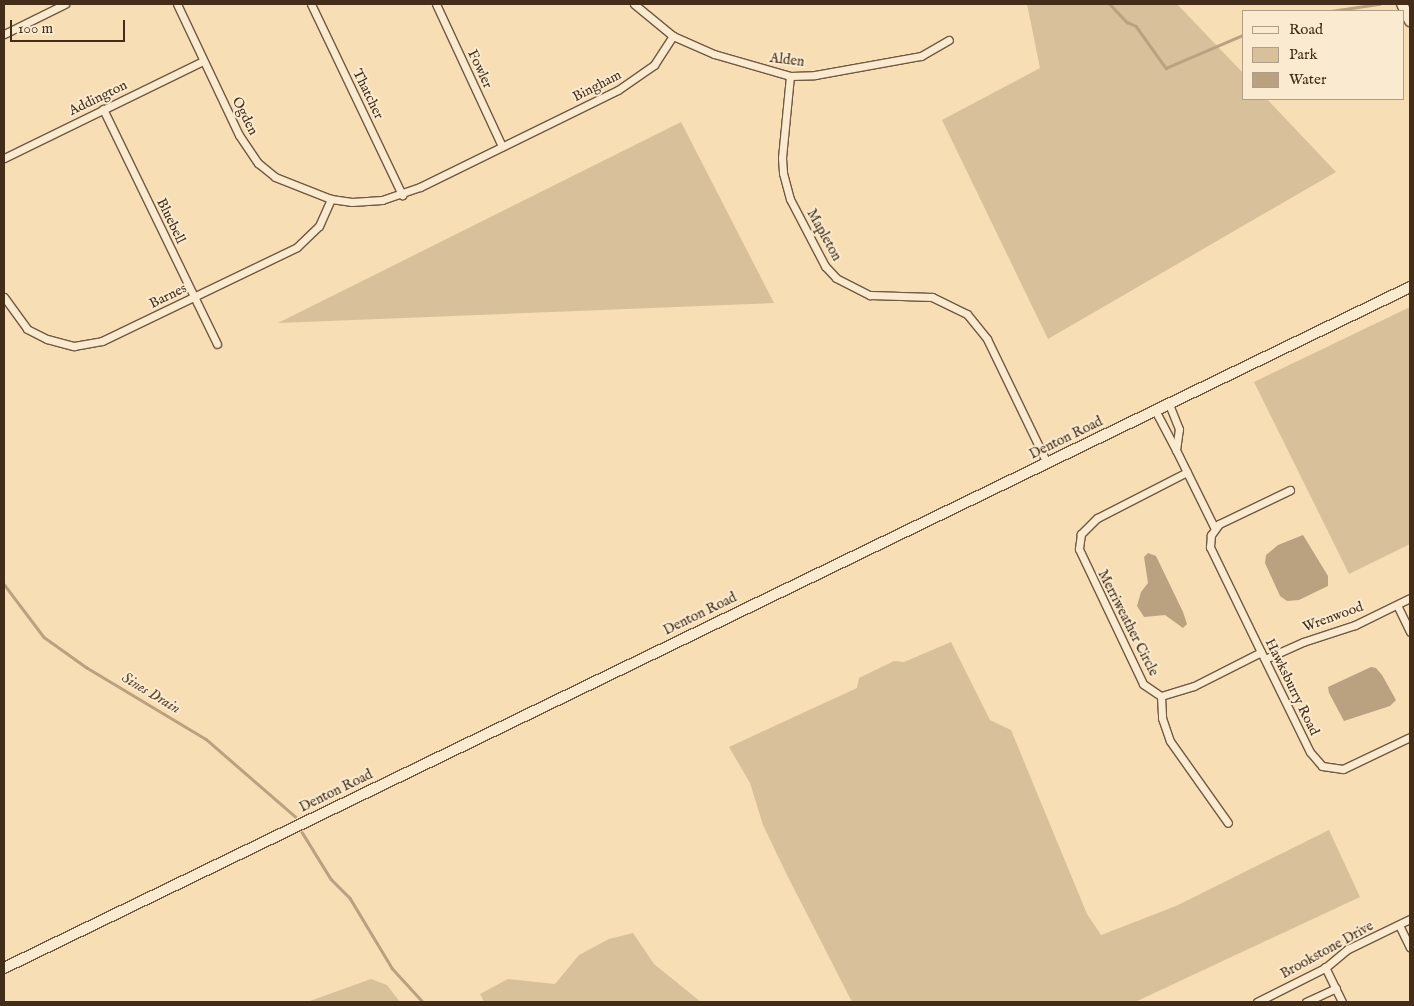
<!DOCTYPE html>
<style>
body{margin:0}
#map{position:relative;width:1414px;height:1006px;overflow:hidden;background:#f7deb5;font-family:"IM FELL English",serif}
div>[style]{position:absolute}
.green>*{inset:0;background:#d8c09b}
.water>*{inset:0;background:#baa280}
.stream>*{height:2.5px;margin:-1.25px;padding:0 1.25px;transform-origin:1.25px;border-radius:1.25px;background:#baa280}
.roads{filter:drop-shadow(1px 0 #705941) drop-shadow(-1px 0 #705941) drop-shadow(0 1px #705941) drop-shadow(0 -1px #705941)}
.street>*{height:7px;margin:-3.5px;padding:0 3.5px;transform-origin:3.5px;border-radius:3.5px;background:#faeacf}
.secondary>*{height:10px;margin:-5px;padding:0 5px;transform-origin:5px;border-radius:5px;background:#faeacf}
span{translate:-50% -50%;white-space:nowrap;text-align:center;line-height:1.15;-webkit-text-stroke:4px #faeacf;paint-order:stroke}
.street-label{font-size:14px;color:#432d1a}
.water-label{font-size:15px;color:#614a34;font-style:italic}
.frame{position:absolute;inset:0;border:5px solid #432d1a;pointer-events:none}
.legend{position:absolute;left:1242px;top:10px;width:162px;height:90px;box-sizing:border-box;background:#faeacf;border:1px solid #b19e87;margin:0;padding:6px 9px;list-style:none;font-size:15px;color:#432d1a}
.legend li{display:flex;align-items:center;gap:10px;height:25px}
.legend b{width:25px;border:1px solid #b19e87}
.scale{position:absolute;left:10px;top:20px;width:115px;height:22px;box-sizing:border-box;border:2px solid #432d1a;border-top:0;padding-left:6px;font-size:15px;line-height:18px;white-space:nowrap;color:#432d1a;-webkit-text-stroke:4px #faeacf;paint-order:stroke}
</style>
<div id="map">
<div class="green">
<i style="clip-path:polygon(1027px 4px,1177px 4px,1243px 73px,1243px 99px,1267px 99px,1336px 172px,1048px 339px,942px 120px,1040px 68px)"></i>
<i style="clip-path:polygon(681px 122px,774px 303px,278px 323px)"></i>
<i style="clip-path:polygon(1410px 307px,1410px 544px,1349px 574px,1254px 382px)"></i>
<i style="clip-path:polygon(951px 642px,990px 720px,1011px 730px,1087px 914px,1101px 935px,1176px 906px,1329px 830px,1360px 897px,1135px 1002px,852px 1002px,786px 873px,763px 825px,750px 783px,729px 747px,857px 688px,859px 678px,894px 661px,904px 662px)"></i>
<i style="clip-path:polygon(633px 933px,654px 964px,701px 1002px,484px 1002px,480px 994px,508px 979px,555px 984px,579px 955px,609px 939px)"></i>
<i style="clip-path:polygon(371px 979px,387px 985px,400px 1002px,307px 1002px)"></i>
</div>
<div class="water">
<i style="clip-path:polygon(1303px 535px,1328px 576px,1328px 586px,1299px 600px,1287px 601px,1280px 596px,1265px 563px,1266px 555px,1278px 545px)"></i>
<i style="clip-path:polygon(1148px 553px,1156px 556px,1183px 612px,1187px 624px,1183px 628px,1165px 615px,1144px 617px,1137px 606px,1141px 592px,1148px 583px,1144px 557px)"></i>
<i style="clip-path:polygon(1371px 667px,1376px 668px,1382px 675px,1396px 700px,1390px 706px,1344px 721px,1329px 693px,1328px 687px)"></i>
</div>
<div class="stream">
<i style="left:1110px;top:4px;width:25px;rotate:47deg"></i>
<i style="left:1127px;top:22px;width:10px;rotate:24deg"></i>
<i style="left:1136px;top:26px;width:52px;rotate:54.5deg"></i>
<i style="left:1166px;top:68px;width:84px;rotate:-23.2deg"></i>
<i style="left:1331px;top:11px;width:49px;rotate:-8.3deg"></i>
<i style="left:4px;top:584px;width:66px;rotate:53deg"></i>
<i style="left:44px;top:637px;width:52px;rotate:35.5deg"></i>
<i style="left:86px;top:667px;width:140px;rotate:31deg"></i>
<i style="left:206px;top:739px;width:118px;rotate:40.9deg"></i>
<i style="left:302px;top:832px;width:55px;rotate:58.3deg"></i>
<i style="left:331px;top:879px;width:27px;rotate:45deg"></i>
<i style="left:350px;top:898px;width:82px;rotate:59deg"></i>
<i style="left:392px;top:968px;width:46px;rotate:47.6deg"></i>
</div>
<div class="roads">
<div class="street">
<i style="left:177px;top:4px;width:145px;rotate:64.7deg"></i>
<i style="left:239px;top:135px;width:34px;rotate:56deg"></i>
<i style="left:258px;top:163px;width:22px;rotate:39deg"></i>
<i style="left:275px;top:177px;width:60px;rotate:21.4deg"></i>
<i style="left:331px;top:199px;width:21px;rotate:8deg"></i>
<i style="left:352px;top:202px;width:30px;rotate:-4deg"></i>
<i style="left:382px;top:200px;width:40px;rotate:-18.9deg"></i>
<i style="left:420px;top:187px;width:220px;rotate:-26.1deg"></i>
<i style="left:618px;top:90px;width:44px;rotate:-34.8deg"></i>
<i style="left:654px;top:65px;width:35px;rotate:-57deg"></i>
<i style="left:311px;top:4px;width:212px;rotate:64.5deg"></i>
<i style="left:436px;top:4px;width:157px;rotate:65.1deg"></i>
<i style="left:634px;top:4px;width:50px;rotate:39.4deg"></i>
<i style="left:673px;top:36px;width:45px;rotate:23.7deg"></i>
<i style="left:714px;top:54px;width:79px;rotate:16.1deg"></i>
<i style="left:790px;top:76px;width:25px;rotate:-2deg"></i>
<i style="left:815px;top:75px;width:108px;rotate:-10.2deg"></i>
<i style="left:921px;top:56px;width:32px;rotate:-30deg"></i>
<i style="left:4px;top:34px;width:68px;rotate:-26.2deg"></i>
<i style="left:790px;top:76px;width:82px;rotate:95.6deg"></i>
<i style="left:782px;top:158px;width:15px;rotate:86deg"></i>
<i style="left:783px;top:173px;width:27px;rotate:75deg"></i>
<i style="left:790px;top:199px;width:76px;rotate:62.4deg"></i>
<i style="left:825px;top:266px;width:16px;rotate:47deg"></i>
<i style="left:836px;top:278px;width:38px;rotate:27deg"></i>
<i style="left:870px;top:295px;width:62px;rotate:1.8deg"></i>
<i style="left:932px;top:297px;width:39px;rotate:26deg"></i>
<i style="left:967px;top:314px;width:32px;rotate:51deg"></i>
<i style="left:987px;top:339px;width:138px;rotate:64.2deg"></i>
<i style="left:103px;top:109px;width:261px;rotate:64.1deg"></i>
<i style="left:4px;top:158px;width:221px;rotate:-26deg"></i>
<i style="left:4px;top:297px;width:39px;rotate:54deg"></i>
<i style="left:27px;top:329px;width:22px;rotate:27deg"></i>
<i style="left:47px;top:339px;width:28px;rotate:15deg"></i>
<i style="left:74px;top:346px;width:28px;rotate:-10deg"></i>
<i style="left:102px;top:341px;width:216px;rotate:-25.7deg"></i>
<i style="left:297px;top:247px;width:30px;rotate:-44deg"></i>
<i style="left:319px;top:226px;width:30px;rotate:-66deg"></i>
<i style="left:1155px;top:410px;width:45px;rotate:62.3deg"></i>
<i style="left:1176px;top:450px;width:21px;rotate:-82deg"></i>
<i style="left:1179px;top:429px;width:27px;rotate:-112deg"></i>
<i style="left:1176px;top:450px;width:86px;rotate:63.7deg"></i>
<i style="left:1187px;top:472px;width:101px;rotate:152.9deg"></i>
<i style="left:1097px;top:518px;width:23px;rotate:135deg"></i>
<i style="left:1081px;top:534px;width:15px;rotate:98deg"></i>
<i style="left:1079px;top:549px;width:149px;rotate:64.6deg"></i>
<i style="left:1143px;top:684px;width:22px;rotate:34deg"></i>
<i style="left:1161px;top:696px;width:22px;rotate:87deg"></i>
<i style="left:1162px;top:718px;width:24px;rotate:71deg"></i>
<i style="left:1170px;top:741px;width:100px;rotate:54.7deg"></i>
<i style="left:1290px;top:490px;width:79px;rotate:154.4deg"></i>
<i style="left:1219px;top:524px;width:14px;rotate:126deg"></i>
<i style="left:1211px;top:535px;width:12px;rotate:95deg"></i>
<i style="left:1210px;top:547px;width:117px;rotate:64.1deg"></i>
<i style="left:1261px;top:652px;width:111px;rotate:63.9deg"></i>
<i style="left:1310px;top:752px;width:18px;rotate:49deg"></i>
<i style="left:1322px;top:766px;width:21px;rotate:8deg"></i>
<i style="left:1343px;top:769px;width:74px;rotate:-25.5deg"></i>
<i style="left:1397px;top:605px;width:30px;rotate:64deg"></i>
<i style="left:1265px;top:659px;width:42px;rotate:-24.1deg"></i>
<i style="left:1303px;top:642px;width:55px;rotate:-18.1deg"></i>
<i style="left:1355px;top:625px;width:61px;rotate:-26.1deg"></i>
<i style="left:1161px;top:696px;width:34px;rotate:-17deg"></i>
<i style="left:1194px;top:686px;width:75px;rotate:-26.9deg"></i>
<i style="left:1399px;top:925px;width:25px;rotate:64deg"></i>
<i style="left:1325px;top:967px;width:39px;rotate:64deg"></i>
<i style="left:1257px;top:1002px;width:76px;rotate:-26.6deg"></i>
<i style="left:1325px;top:968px;width:30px;rotate:-40deg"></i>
<i style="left:1348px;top:949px;width:69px;rotate:-25.8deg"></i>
<i style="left:1306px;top:1002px;width:33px;rotate:-25deg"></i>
</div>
<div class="secondary">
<i style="left:1402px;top:4px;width:19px;rotate:65deg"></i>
<i style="left:4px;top:968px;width:1562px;rotate:-25.84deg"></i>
</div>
</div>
<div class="street-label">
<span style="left:787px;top:60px;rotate:7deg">Alden</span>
<span style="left:480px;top:69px;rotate:65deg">Fowler</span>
<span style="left:597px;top:86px;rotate:-27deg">Bingham</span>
<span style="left:368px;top:94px;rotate:64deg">Thatcher</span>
<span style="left:98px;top:98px;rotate:-26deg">Addington</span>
<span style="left:245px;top:116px;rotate:63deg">Ogden</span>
<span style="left:171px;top:221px;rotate:64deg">Bluebell</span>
<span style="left:824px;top:235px;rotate:61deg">Mapleton</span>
<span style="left:168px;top:296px;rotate:-26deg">Barnes</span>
<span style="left:1066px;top:438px;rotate:-26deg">Denton Road</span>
<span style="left:700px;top:614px;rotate:-26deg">Denton Road</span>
<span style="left:1333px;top:617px;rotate:-20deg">Wrenwood</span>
<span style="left:1128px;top:623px;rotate:63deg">Merriweather Circle</span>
<span style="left:1292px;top:687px;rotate:64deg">Hawksburry Road</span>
<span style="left:336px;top:791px;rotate:-26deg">Denton Road</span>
<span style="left:1327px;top:950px;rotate:-29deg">Brookstone Drive</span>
</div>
<div class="water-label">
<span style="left:151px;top:693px;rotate:31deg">Sines Drain</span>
</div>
<div class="frame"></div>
<ul class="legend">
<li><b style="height:6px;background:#faeacf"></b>Road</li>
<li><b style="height:14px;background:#d8c09b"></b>Park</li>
<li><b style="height:14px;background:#baa280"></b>Water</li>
</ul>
<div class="scale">100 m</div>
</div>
